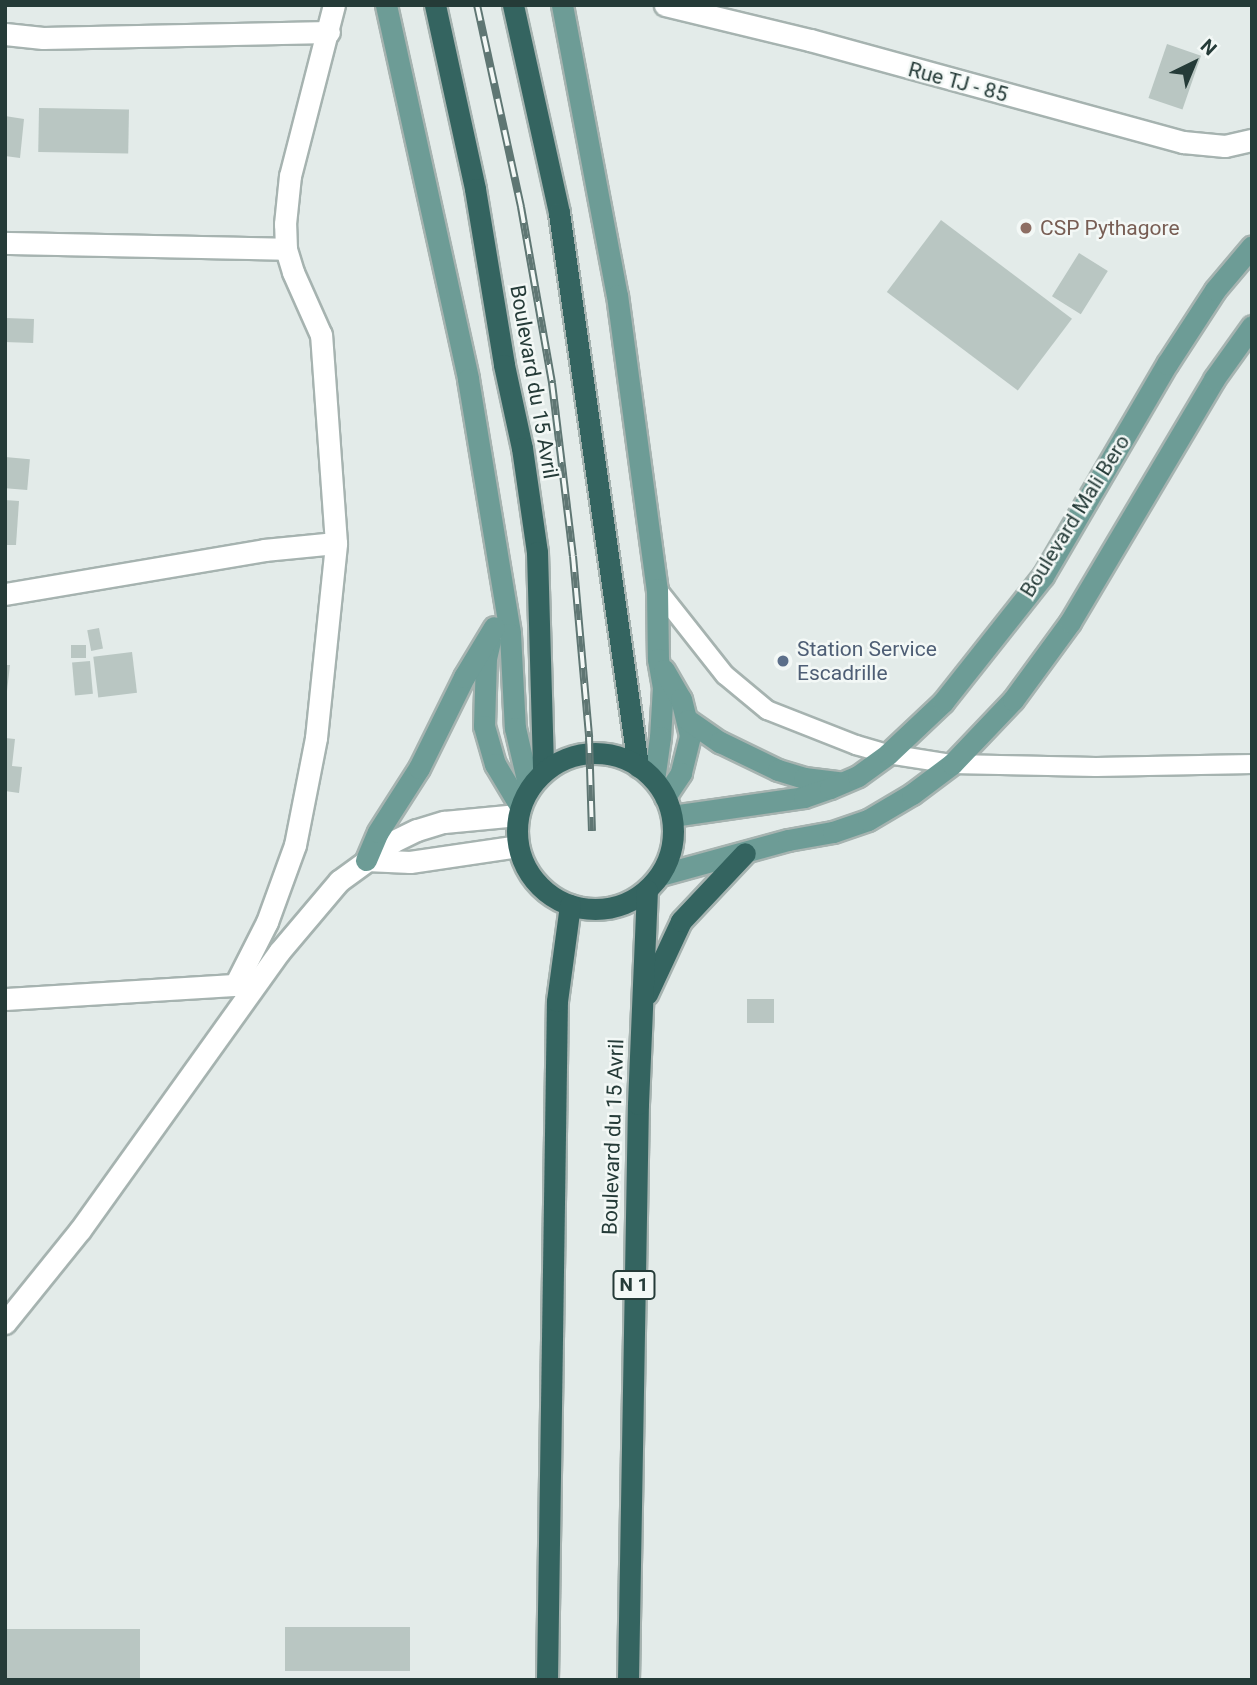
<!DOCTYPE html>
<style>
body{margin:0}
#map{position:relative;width:1257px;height:1685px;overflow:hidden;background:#e3ebe9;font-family:Roboto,sans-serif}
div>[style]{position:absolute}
.building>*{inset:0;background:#b9c6c2;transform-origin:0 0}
.roads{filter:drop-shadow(2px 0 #a6b3b0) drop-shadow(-2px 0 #a6b3b0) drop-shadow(0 2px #a6b3b0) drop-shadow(0 -2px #a6b3b0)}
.lane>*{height:18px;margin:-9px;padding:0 9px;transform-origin:9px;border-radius:9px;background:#fff}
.street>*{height:21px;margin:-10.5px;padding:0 10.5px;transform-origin:10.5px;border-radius:10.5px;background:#fff}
.primary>*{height:21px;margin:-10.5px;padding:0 10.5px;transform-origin:10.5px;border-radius:10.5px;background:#6d9c96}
.highway>*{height:21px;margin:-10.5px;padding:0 10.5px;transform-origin:10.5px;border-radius:10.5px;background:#346460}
.highway>.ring{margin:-10.5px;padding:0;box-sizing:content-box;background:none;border:21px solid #346460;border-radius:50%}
.rail>*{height:8px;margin-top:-4px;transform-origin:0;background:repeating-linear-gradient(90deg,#f3f8f6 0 16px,#5f7673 0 32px);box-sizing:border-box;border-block:2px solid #5f7673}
.dots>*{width:19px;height:19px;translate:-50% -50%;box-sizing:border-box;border:4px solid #f3f8f6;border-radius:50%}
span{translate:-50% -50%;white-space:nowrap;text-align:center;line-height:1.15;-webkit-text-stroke:5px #f3f8f6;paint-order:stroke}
.shield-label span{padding:2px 5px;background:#f3f8f6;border:2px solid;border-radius:5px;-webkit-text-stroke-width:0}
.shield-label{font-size:19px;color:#253b38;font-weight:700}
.street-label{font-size:21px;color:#253b38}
.education-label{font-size:21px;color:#785e54}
.left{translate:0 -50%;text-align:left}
.service-label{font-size:21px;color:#4e5e75}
.frame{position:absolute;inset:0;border:7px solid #253b38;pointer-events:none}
.north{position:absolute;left:1159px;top:28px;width:70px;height:70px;-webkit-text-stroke:5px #f3f8f6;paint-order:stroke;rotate:43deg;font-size:19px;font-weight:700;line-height:28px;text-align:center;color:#253b38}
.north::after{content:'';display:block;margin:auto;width:24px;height:32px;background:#253b38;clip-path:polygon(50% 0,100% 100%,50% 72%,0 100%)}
</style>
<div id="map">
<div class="building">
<i style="left:1167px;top:44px;width:36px;height:57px;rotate:19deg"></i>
<i style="left:39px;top:108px;width:90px;height:44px;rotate:1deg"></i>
<i style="clip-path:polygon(5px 116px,24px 119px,20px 158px,5px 156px)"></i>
<i style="left:941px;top:220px;width:164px;height:90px;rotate:37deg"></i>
<i style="left:1079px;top:253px;width:34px;height:51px;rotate:32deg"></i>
<i style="left:34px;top:319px;width:24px;height:29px;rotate:92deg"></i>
<i style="left:5px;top:457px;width:25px;height:31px;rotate:5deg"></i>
<i style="clip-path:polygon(5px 500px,19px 501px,16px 545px,5px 545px)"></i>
<i style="left:99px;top:628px;width:21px;height:12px;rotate:79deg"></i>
<i style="left:71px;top:645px;width:15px;height:13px"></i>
<i style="left:132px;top:652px;width:41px;height:39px;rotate:83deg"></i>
<i style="left:90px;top:661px;width:33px;height:18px;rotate:85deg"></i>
<i style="clip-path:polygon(5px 665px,10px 665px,7px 691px,5px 691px)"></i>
<i style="clip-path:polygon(5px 738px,15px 739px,12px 766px,22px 767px,19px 793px,5px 791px)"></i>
<i style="left:747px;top:999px;width:27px;height:24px"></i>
<i style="left:285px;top:1627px;width:125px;height:44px"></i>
<i style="left:5px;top:1629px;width:135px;height:51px"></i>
</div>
<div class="roads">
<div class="lane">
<i style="left:657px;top:589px;width:110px;rotate:51.7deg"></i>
<i style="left:725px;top:675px;width:55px;rotate:39.8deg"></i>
<i style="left:767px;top:710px;width:96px;rotate:21.5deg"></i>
<i style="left:856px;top:745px;width:33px;rotate:16deg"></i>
<i style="left:888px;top:754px;width:65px;rotate:8.9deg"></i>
<i style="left:952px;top:764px;width:144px;rotate:1.2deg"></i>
<i style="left:1096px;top:767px;width:156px;rotate:-1.1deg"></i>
</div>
<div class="street">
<i style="left:665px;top:5px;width:149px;rotate:13.6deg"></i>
<i style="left:810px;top:40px;width:387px;rotate:15.3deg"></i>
<i style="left:1183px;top:142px;width:42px;rotate:5.4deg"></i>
<i style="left:1225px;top:146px;width:28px;rotate:-13deg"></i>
<i style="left:5px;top:34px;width:38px;rotate:6deg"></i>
<i style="left:43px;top:38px;width:286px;rotate:-1.2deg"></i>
<i style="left:5px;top:243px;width:281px;rotate:1.2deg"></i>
<i style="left:5px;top:594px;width:263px;rotate:-9.6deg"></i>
<i style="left:264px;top:550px;width:72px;rotate:-5.6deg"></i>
<i style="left:366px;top:860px;width:44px;rotate:2.6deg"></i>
<i style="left:410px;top:862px;width:109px;rotate:-8.4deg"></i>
<i style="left:235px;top:985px;width:71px;rotate:-63.1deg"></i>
<i style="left:267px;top:922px;width:82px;rotate:-70deg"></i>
<i style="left:295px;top:845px;width:109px;rotate:-78.9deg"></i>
<i style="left:316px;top:738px;width:196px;rotate:-84.1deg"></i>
<i style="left:336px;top:543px;width:209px;rotate:-94.1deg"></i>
<i style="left:321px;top:335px;width:69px;rotate:-114deg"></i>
<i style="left:293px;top:272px;width:24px;rotate:-107deg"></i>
<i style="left:286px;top:249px;width:25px;rotate:-92deg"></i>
<i style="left:285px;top:224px;width:48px;rotate:-84.1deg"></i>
<i style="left:290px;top:176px;width:177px;rotate:-75.6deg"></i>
<i style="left:5px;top:999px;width:243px;rotate:-3.5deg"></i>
<i style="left:5px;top:1323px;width:119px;rotate:-51.1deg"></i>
<i style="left:80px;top:1230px;width:342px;rotate:-54.4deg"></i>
<i style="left:279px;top:952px;width:93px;rotate:-49.8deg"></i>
<i style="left:339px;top:881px;width:68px;rotate:-36deg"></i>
<i style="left:394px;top:841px;width:25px;rotate:-26deg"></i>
<i style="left:417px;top:830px;width:28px;rotate:-17deg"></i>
<i style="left:444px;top:822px;width:74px;rotate:-5.4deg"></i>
</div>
<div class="primary">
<i style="left:386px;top:5px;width:383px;rotate:77.6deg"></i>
<i style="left:468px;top:379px;width:258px;rotate:80.6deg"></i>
<i style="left:510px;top:634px;width:94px;rotate:87deg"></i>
<i style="left:515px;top:728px;width:62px;rotate:76.9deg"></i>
<i style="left:562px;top:5px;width:295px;rotate:79.3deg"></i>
<i style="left:617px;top:295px;width:297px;rotate:82.3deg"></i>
<i style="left:657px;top:589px;width:70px;rotate:89.2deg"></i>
<i style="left:658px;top:659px;width:28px;rotate:80deg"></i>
<i style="left:663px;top:687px;width:50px;rotate:93.4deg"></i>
<i style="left:660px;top:737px;width:43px;rotate:97.9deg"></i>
<i style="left:490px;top:641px;width:17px;rotate:103deg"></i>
<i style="left:486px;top:658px;width:68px;rotate:91.7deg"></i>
<i style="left:484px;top:726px;width:40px;rotate:74deg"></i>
<i style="left:495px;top:764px;width:49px;rotate:59.2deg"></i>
<i style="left:664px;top:670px;width:34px;rotate:60deg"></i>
<i style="left:681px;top:699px;width:38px;rotate:76deg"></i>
<i style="left:690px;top:736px;width:38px;rotate:104deg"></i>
<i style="left:681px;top:773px;width:29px;rotate:124deg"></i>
<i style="left:688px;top:720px;width:39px;rotate:35deg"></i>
<i style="left:720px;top:742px;width:64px;rotate:25.8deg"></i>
<i style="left:778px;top:770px;width:27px;rotate:17deg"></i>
<i style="left:804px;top:778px;width:35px;rotate:7deg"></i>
<i style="left:672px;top:816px;width:133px;rotate:-8.2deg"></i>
<i style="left:804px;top:797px;width:28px;rotate:-19deg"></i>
<i style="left:830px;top:788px;width:30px;rotate:-23deg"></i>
<i style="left:858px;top:776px;width:37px;rotate:-36deg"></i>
<i style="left:888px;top:754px;width:76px;rotate:-43.4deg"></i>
<i style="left:943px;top:702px;width:161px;rotate:-51.6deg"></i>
<i style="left:1043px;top:576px;width:246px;rotate:-59.7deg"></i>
<i style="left:1167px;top:364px;width:88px;rotate:-57deg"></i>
<i style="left:1215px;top:290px;width:57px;rotate:-49.9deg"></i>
<i style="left:366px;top:860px;width:30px;rotate:-67deg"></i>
<i style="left:378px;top:832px;width:76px;rotate:-57.4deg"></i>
<i style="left:419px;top:768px;width:102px;rotate:-63.7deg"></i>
<i style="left:464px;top:677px;width:58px;rotate:-59deg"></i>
<i style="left:660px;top:875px;width:133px;rotate:-15.3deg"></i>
<i style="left:788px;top:840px;width:46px;rotate:-10.1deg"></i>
<i style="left:833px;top:832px;width:37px;rotate:-19deg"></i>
<i style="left:868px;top:820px;width:51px;rotate:-30.6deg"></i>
<i style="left:912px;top:794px;width:50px;rotate:-36.9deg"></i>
<i style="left:952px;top:764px;width:88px;rotate:-46.4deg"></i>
<i style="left:1013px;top:700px;width:97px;rotate:-53.8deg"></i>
<i style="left:1070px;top:622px;width:282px;rotate:-59.3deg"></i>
<i style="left:1214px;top:379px;width:65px;rotate:-54.4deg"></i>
</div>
<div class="highway">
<i style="left:435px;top:5px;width:188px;rotate:77.7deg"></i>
<i style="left:475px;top:189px;width:178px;rotate:80.6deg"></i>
<i style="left:504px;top:365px;width:85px;rotate:77.8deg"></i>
<i style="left:522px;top:448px;width:105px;rotate:81.8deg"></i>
<i style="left:537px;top:552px;width:220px;rotate:88.4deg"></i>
<i style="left:513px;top:5px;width:213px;rotate:77.5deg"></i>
<i style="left:559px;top:213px;width:559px;rotate:81.87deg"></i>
<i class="ring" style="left:517px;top:753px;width:135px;height:135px"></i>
<i style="left:647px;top:994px;width:81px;rotate:-65deg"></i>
<i style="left:681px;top:921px;width:93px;rotate:-46.7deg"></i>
<i style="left:547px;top:1680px;width:679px;rotate:-89.16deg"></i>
<i style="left:557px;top:1001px;width:97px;rotate:-82.3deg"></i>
<i style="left:628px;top:1680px;width:576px;rotate:-89.01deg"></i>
<i style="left:638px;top:1104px;width:214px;rotate:-87.6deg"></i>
</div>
</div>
<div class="rail">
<i style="left:477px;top:5px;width:207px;rotate:77.7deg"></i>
<i style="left:521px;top:207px;width:179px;rotate:80deg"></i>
<i style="left:552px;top:383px;width:174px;rotate:83.1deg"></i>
<i style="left:573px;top:556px;width:182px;rotate:84.9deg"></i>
<i style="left:589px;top:737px;width:94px;rotate:88.2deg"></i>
</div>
<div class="dots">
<i style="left:1026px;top:228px;background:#8d6e63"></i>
<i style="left:783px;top:661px;background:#5c6f8a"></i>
</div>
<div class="shield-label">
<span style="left:634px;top:1285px">N 1</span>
</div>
<div class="street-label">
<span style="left:958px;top:82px;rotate:15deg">Rue TJ - 85</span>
<span style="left:534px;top:382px;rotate:80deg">Boulevard du 15 Avril</span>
<span style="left:1075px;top:516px;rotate:-58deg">Boulevard Mali Bero</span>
<span style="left:613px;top:1137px;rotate:-88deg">Boulevard du 15 Avril</span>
</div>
<div class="education-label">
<span class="left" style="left:1040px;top:228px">CSP Pythagore</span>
</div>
<div class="service-label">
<span class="left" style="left:797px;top:661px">Station Service<br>Escadrille</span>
</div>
<div class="frame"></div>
<div class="north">N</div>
</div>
